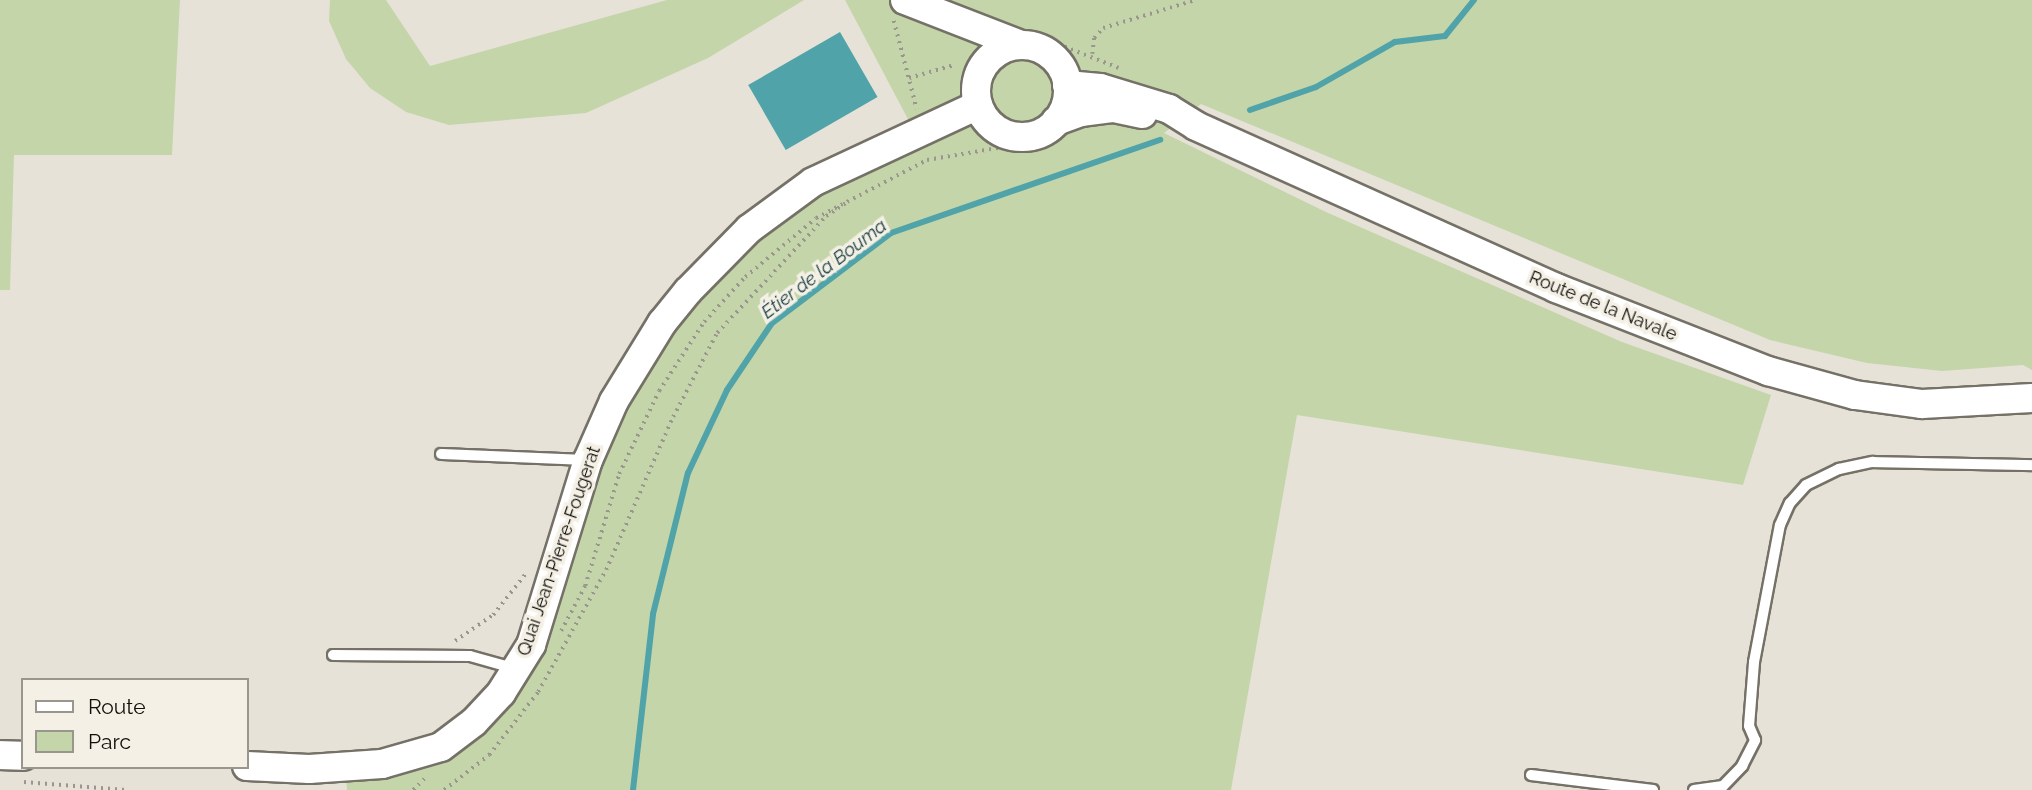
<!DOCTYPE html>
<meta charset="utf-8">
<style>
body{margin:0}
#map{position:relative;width:2032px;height:790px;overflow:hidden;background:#e7e2d8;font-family:Raleway,sans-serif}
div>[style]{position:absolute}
.green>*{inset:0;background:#c4d5a9}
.water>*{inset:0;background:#50a3a8;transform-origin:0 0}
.stream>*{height:6px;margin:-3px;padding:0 3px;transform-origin:3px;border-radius:3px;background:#50a3a8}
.path>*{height:3.5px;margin-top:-1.75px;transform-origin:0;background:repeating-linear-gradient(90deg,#9a968f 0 2px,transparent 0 7px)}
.roads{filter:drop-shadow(2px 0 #757167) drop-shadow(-2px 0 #757167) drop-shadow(0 2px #757167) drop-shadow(0 -2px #757167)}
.lane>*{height:10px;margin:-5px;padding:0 5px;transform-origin:5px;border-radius:5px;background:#fff}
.secondary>*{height:28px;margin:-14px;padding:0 14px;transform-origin:14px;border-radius:14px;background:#fff}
.secondary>.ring{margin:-14px;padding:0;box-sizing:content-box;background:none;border:28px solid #fff;border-radius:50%}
span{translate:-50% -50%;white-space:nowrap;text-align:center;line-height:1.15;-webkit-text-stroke:7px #f5f0e5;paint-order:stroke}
.street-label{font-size:18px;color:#100f0b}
.water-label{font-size:19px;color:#1c4346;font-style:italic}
.legend{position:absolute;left:21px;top:678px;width:228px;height:91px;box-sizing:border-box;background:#f5f0e5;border:2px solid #99968e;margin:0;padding:9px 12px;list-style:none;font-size:21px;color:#100f0b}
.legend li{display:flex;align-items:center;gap:14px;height:35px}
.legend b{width:35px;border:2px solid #99968e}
</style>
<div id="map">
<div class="green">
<i style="clip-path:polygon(0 0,180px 0,172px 155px,14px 155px,10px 290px,0 290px)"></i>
<i style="clip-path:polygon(330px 0,386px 0,430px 66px,667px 0,804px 0,708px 58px,586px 113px,449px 125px,406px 112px,370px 88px,346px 59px,329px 21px)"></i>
<i style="clip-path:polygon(845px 0,2032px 0,2032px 370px,2023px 365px,1942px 371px,1867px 363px,1770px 340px,1201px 104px,1164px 133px,1326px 212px,1622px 342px,1771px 395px,1743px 485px,1297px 415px,1231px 790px,347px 790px,346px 776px,408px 770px,504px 700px,596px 460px,637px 375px,687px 306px,739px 251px,810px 194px,919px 140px)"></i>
</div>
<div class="water">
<i style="left:840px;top:32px;width:75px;height:106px;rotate:60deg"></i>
</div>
<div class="stream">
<i style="left:1250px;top:110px;width:70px;rotate:-19.2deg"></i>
<i style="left:1316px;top:87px;width:91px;rotate:-29.7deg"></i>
<i style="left:1395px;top:42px;width:50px;rotate:-6.8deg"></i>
<i style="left:1445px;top:36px;width:46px;rotate:-51.1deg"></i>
<i style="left:633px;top:790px;width:177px;rotate:-83.5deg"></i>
<i style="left:653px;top:614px;width:145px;rotate:-76.1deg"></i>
<i style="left:688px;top:473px;width:92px;rotate:-64.8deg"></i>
<i style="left:727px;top:390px;width:81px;rotate:-56.1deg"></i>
<i style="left:772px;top:323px;width:149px;rotate:-37.1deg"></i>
<i style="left:891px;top:233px;width:285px;rotate:-19.1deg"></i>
</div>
<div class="path">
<i style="left:894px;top:21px;width:91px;rotate:75.4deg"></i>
<i style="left:1045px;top:39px;width:79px;rotate:21.4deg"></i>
<i style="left:1092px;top:54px;width:16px;rotate:-83deg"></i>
<i style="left:1094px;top:38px;width:13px;rotate:-48deg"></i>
<i style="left:1103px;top:28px;width:97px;rotate:-16.8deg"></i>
<i style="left:909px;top:78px;width:47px;rotate:-16.1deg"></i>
<i style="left:1003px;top:149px;width:18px;rotate:-45deg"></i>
<i style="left:561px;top:631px;width:51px;rotate:-61.9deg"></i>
<i style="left:585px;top:586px;width:117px;rotate:-73.1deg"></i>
<i style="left:619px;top:474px;width:92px;rotate:-64.3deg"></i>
<i style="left:659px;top:391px;width:82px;rotate:-56.9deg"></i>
<i style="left:704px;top:322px;width:61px;rotate:-47.7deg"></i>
<i style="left:745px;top:277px;width:92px;rotate:-39.7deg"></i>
<i style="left:816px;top:218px;width:125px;rotate:-27.6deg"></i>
<i style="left:927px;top:160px;width:119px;rotate:-9.7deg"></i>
<i style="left:455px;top:641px;width:46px;rotate:-34.4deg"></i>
<i style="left:493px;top:615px;width:55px;rotate:-51.7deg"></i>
<i style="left:24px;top:782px;width:102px;rotate:4.5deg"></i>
<i style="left:413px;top:790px;width:16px;rotate:-45deg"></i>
<i style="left:444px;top:790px;width:57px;rotate:-37.9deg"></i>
<i style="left:489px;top:755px;width:80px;rotate:-52.1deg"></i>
<i style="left:538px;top:692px;width:140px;rotate:-60.9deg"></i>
<i style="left:606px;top:570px;width:167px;rotate:-66.4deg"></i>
<i style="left:673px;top:417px;width:95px;rotate:-62.4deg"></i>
<i style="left:717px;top:333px;width:160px;rotate:-47deg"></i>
<i style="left:826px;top:216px;width:24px;rotate:-33deg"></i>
</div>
<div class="roads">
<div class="lane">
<i style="left:441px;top:454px;width:146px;rotate:2.4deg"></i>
<i style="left:333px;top:655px;width:137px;rotate:0.4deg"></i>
<i style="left:470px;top:656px;width:45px;rotate:15.6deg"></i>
<i style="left:1531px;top:775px;width:123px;rotate:7deg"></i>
<i style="left:1694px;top:790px;width:29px;rotate:-8deg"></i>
<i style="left:1723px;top:786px;width:28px;rotate:-46deg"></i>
<i style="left:1742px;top:766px;width:29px;rotate:-63deg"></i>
<i style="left:1755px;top:740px;width:15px;rotate:-113deg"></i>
<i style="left:1749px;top:726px;width:64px;rotate:-85.5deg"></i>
<i style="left:1754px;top:662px;width:139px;rotate:-79.3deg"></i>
<i style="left:1780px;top:525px;width:24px;rotate:-66deg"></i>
<i style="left:1790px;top:503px;width:24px;rotate:-48deg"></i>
<i style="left:1806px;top:485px;width:37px;rotate:-26deg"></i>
<i style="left:1839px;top:469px;width:35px;rotate:-12deg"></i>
<i style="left:1873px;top:462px;width:159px;rotate:1.1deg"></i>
</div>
<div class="secondary">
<i style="left:905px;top:0;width:124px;rotate:21.2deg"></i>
<i class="ring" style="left:976px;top:45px;width:64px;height:64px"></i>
<i style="left:1067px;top:85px;width:33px;rotate:5deg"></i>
<i style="left:1100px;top:88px;width:72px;rotate:16.9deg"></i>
<i style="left:1169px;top:109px;width:32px;rotate:32deg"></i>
<i style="left:1196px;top:126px;width:395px;rotate:24.2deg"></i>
<i style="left:1556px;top:288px;width:228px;rotate:21.4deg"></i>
<i style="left:1768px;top:371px;width:90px;rotate:15.4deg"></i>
<i style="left:1855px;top:395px;width:68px;rotate:7.7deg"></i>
<i style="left:1922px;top:404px;width:110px;rotate:-3.1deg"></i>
<i style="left:1056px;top:121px;width:27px;rotate:-20deg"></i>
<i style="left:1081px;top:112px;width:33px;rotate:-7deg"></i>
<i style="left:1114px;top:108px;width:29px;rotate:12deg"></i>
<i style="left:0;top:755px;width:23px;rotate:2deg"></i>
<i style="left:247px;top:766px;width:62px;rotate:2.8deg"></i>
<i style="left:309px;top:769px;width:73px;rotate:-3.9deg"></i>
<i style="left:382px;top:764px;width:61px;rotate:-16.1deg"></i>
<i style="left:441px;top:747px;width:41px;rotate:-37.1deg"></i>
<i style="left:474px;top:722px;width:40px;rotate:-47deg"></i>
<i style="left:501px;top:693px;width:57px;rotate:-58deg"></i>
<i style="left:531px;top:645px;width:194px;rotate:-72.9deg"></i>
<i style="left:588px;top:460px;width:64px;rotate:-66.2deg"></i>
<i style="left:614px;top:401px;width:92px;rotate:-58.4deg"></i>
<i style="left:662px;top:323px;width:41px;rotate:-50.9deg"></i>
<i style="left:688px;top:291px;width:87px;rotate:-45.5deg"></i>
<i style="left:749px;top:229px;width:79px;rotate:-36.3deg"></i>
<i style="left:813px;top:182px;width:182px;rotate:-25deg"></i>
</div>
</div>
<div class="street-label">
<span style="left:1603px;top:306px;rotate:22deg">Route de la Navale</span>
<span style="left:559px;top:551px;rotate:-71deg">Quai Jean-Pierre-Fougerat</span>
</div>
<div class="water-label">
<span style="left:824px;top:269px;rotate:-37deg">Étier de la Bouma</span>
</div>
<ul class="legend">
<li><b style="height:9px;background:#fff"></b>Route</li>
<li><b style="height:19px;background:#c4d5a9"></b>Parc</li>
</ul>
</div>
